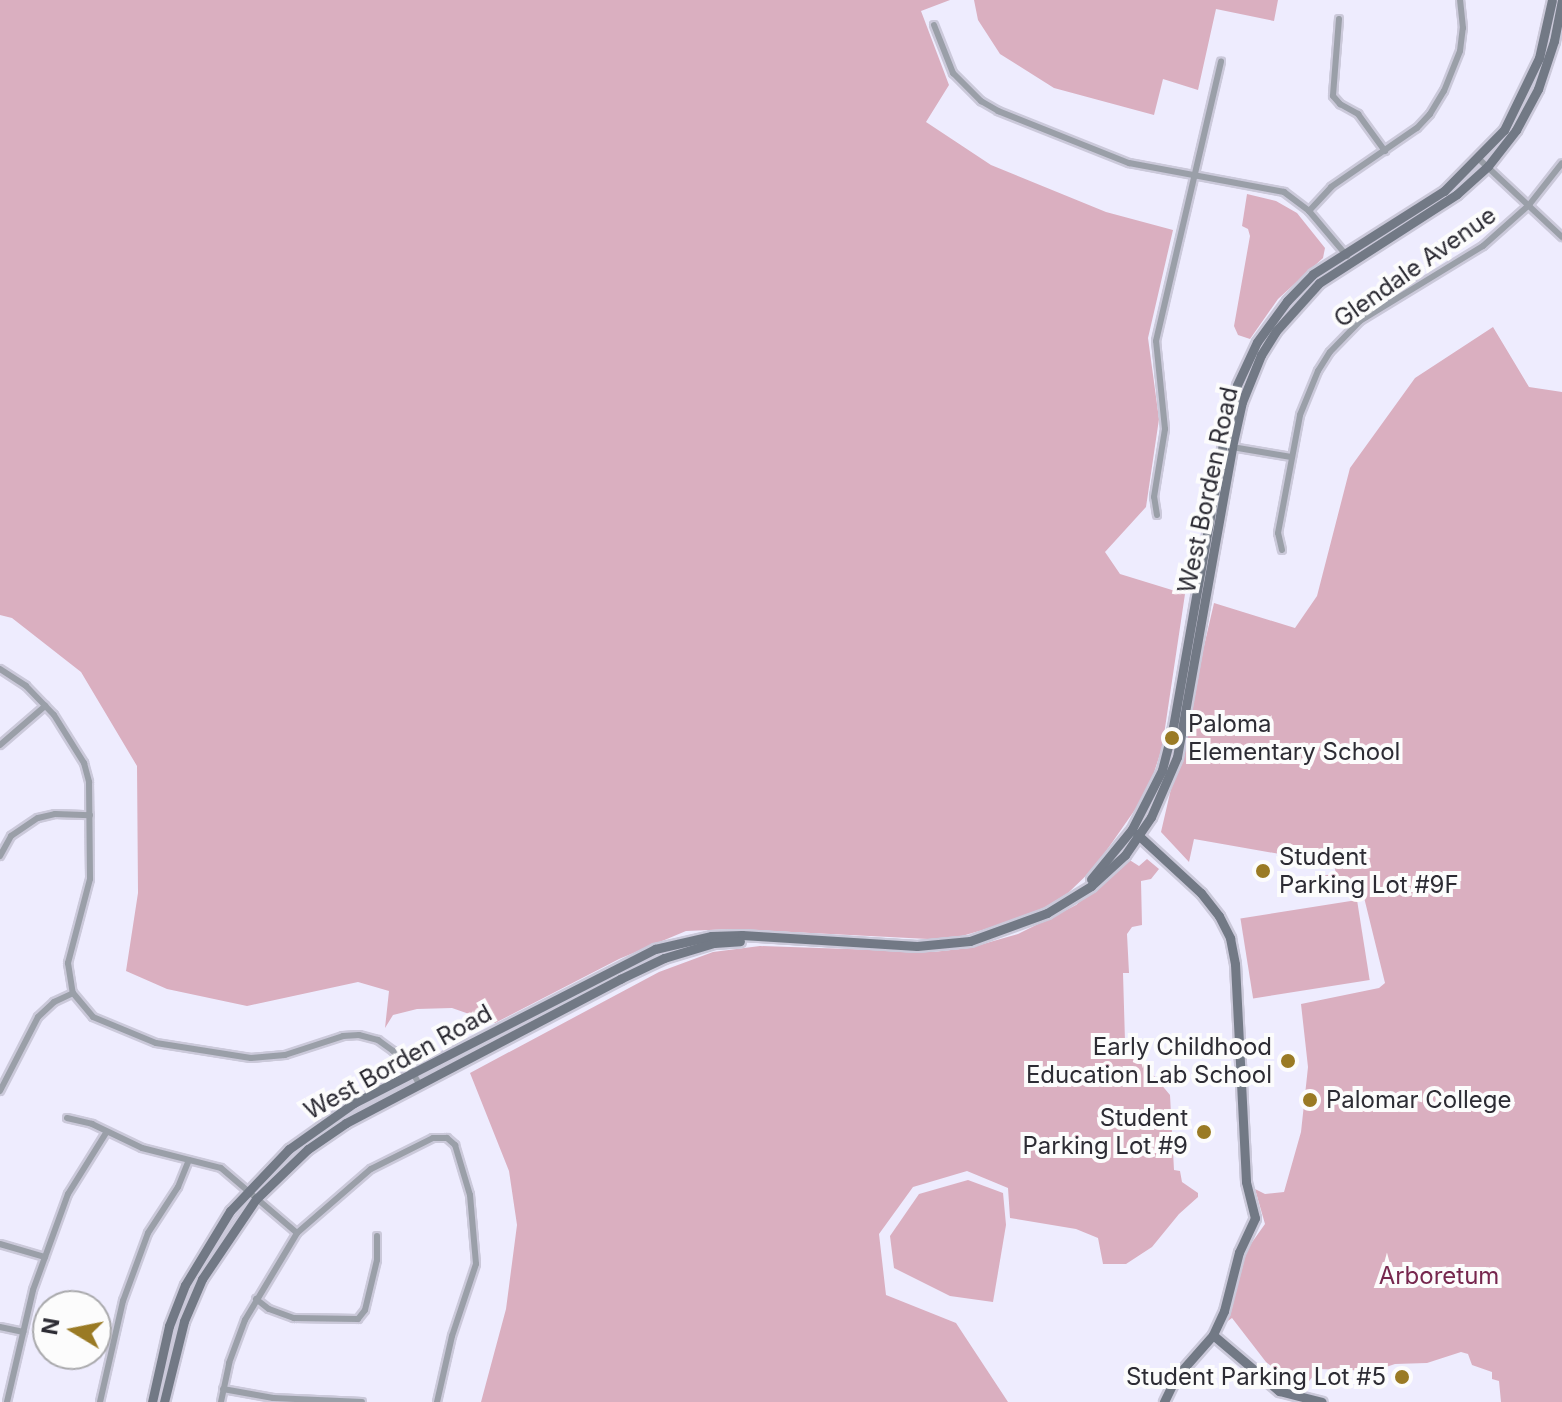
<!DOCTYPE html>
<style>
body{margin:0}
#map{position:relative;width:1562px;height:1402px;overflow:hidden;background:#eeecfe;font-family:Inter,sans-serif}
div>[style]{position:absolute}
.green>*{inset:0;background:#daafc0;transform-origin:0 0}
.roads{filter:drop-shadow(2px 0 #cbc9da) drop-shadow(-2px 0 #cbc9da) drop-shadow(0 2px #cbc9da) drop-shadow(0 -2px #cbc9da)}
.street>*{height:6px;margin:-3px;padding:0 3px;transform-origin:3px;border-radius:3px;background:#9a9fa8}
.secondary>*{height:9px;margin:-4.5px;padding:0 4.5px;transform-origin:4.5px;border-radius:4.5px;background:#727985}
.dots>*{width:22px;height:22px;translate:-50% -50%;box-sizing:border-box;border:4px solid #fcfcfc;border-radius:50%}
span{translate:-50% -50%;white-space:nowrap;text-align:center;line-height:1.15;-webkit-text-stroke:8px #fcfcfc;paint-order:stroke}
.street-label{font-size:24px;color:#2d2c34}
.poi-label{font-size:24px;color:#2d2c34}
.left{translate:0 -50%;text-align:left}
.right{translate:-100% -50%;text-align:right}
.park-label{font-size:24px;color:#76274e}
.north{position:absolute;left:32px;top:1290px;width:80px;height:80px;box-sizing:border-box;background:#fcfcfc;border:2px solid #a9a9ac;border-radius:50%;rotate:280deg;font-size:22px;font-weight:700;line-height:32px;text-align:center;color:#2d2c34}
.north::after{content:'';display:block;margin:auto;width:28px;height:36px;background:#9a7a24;clip-path:polygon(50% 0,100% 100%,50% 72%,0 100%)}
</style>
<div id="map">
<div class="green">
<i style="clip-path:polygon(0 0,950px 0,921px 11px,949px 85px,926px 122px,991px 165px,1106px 212px,1173px 230px,1148px 338px,1159px 419px,1146px 507px,1105px 552px,1120px 574px,1185px 594px,1162px 748px,1148px 791px,1095px 867px,1068px 893px,1031px 916px,948px 940px,732px 929px,686px 931px,619px 959px,495px 1023px,452px 1008px,417px 1009px,393px 1015px,385px 1028px,389px 991px,358px 982px,247px 1006px,167px 989px,126px 971px,138px 893px,137px 766px,81px 672px,12px 618px,0 615px)"></i>
<i style="clip-path:polygon(974px 0,1278px 0,1274px 21px,1216px 9px,1198px 90px,1163px 79px,1154px 115px,1054px 88px,1000px 54px,978px 20px)"></i>
<i style="clip-path:polygon(1247px 194px,1276px 201px,1297px 213px,1325px 248px,1323px 258px,1278px 299px,1250px 339px,1238px 335px,1234px 326px,1250px 236px,1248px 229px,1242px 226px)"></i>
<i style="clip-path:polygon(1493px 327px,1529px 387px,1562px 392px,1562px 1402px,1501px 1402px,1499px 1381px,1492px 1379px,1492px 1372px,1472px 1365px,1468px 1354px,1461px 1352px,1427px 1363px,1395px 1364px,1374px 1371px,1319px 1369px,1305px 1386px,1293px 1383px,1266px 1362px,1232px 1318px,1225px 1323px,1243px 1255px,1265px 1224px,1255px 1189px,1265px 1194px,1284px 1192px,1301px 1132px,1308px 1067px,1301px 1004px,1379px 988px,1385px 983px,1360px 881px,1320px 885px,1318px 876px,1336px 874px,1334px 864px,1315px 867px,1314px 860px,1194px 839px,1189px 862px,1161px 832px,1214px 603px,1295px 628px,1317px 596px,1350px 468px,1415px 378px)"></i>
<i style="clip-path:polygon(1128px 859px,1139px 866px,1147px 859px,1159px 869px,1151px 879px,1141px 881px,1142px 925px,1132px 927px,1127px 934px,1129px 973px,1123px 973px,1125px 1041px,1170px 1095px,1174px 1170px,1180px 1171px,1182px 1182px,1198px 1193px,1198px 1197px,1179px 1214px,1152px 1247px,1126px 1264px,1103px 1264px,1098px 1238px,1076px 1229px,1010px 1218px,1008px 1188px,967px 1171px,913px 1187px,879px 1234px,886px 1295px,956px 1323px,1008px 1402px,481px 1402px,506px 1309px,517px 1225px,509px 1171px,470px 1073px,659px 972px,713px 952px,760px 946px,933px 952px,969px 948px,1018px 934px,1076px 905px)"></i>
<i style="left:1357px;top:900px;width:81px;height:118px;rotate:81deg"></i>
<i style="clip-path:polygon(968px 1180px,1003px 1193px,1006px 1225px,993px 1302px,950px 1296px,894px 1268px,890px 1236px,919px 1194px)"></i>
</div>
<div class="roads">
<div class="street">
<i style="left:1339px;top:19px;width:77px;rotate:94.5deg"></i>
<i style="left:1333px;top:96px;width:11px;rotate:49deg"></i>
<i style="left:1340px;top:104px;width:21px;rotate:29deg"></i>
<i style="left:1358px;top:114px;width:46px;rotate:53.9deg"></i>
<i style="left:934px;top:25px;width:52px;rotate:68.4deg"></i>
<i style="left:953px;top:73px;width:40px;rotate:45deg"></i>
<i style="left:981px;top:101px;width:20px;rotate:30deg"></i>
<i style="left:998px;top:111px;width:141px;rotate:21.7deg"></i>
<i style="left:1129px;top:163px;width:158px;rotate:10.6deg"></i>
<i style="left:1284px;top:192px;width:31px;rotate:37deg"></i>
<i style="left:1309px;top:211px;width:59px;rotate:49.8deg"></i>
<i style="left:1479px;top:159px;width:114px;rotate:43.2deg"></i>
<i style="left:1309px;top:211px;width:33px;rotate:-47deg"></i>
<i style="left:1331px;top:187px;width:104px;rotate:-34.5deg"></i>
<i style="left:1417px;top:128px;width:19px;rotate:-47deg"></i>
<i style="left:1430px;top:114px;width:27px;rotate:-59deg"></i>
<i style="left:1444px;top:91px;width:43px;rotate:-68.2deg"></i>
<i style="left:1460px;top:51px;width:23px;rotate:-83deg"></i>
<i style="left:1463px;top:28px;width:28px;rotate:-96deg"></i>
<i style="left:1232px;top:447px;width:60px;rotate:9.6deg"></i>
<i style="left:1157px;top:515px;width:18px;rotate:-99deg"></i>
<i style="left:1154px;top:497px;width:69px;rotate:-80.8deg"></i>
<i style="left:1165px;top:429px;width:88px;rotate:-95.8deg"></i>
<i style="left:1156px;top:341px;width:287px;rotate:-76.9deg"></i>
<i style="left:1282px;top:550px;width:17px;rotate:-103deg"></i>
<i style="left:1278px;top:533px;width:120px;rotate:-79.4deg"></i>
<i style="left:1300px;top:415px;width:48px;rotate:-67.8deg"></i>
<i style="left:1318px;top:371px;width:22px;rotate:-58deg"></i>
<i style="left:1330px;top:352px;width:43px;rotate:-45.9deg"></i>
<i style="left:1360px;top:321px;width:144px;rotate:-31.4deg"></i>
<i style="left:1483px;top:246px;width:62px;rotate:-41.7deg"></i>
<i style="left:1529px;top:205px;width:53px;rotate:-51.8deg"></i>
<i style="left:0;top:669px;width:31px;rotate:33deg"></i>
<i style="left:26px;top:686px;width:40px;rotate:46deg"></i>
<i style="left:54px;top:715px;width:57px;rotate:58deg"></i>
<i style="left:84px;top:763px;width:20px;rotate:75deg"></i>
<i style="left:89px;top:782px;width:97px;rotate:89.4deg"></i>
<i style="left:90px;top:879px;width:87px;rotate:104.7deg"></i>
<i style="left:68px;top:963px;width:30px;rotate:81deg"></i>
<i style="left:73px;top:993px;width:31px;rotate:50deg"></i>
<i style="left:93px;top:1017px;width:68px;rotate:22.4deg"></i>
<i style="left:156px;top:1043px;width:96px;rotate:9deg"></i>
<i style="left:251px;top:1058px;width:34px;rotate:-5deg"></i>
<i style="left:285px;top:1055px;width:61px;rotate:-18.1deg"></i>
<i style="left:343px;top:1036px;width:16px;rotate:-4deg"></i>
<i style="left:359px;top:1035px;width:20px;rotate:15deg"></i>
<i style="left:378px;top:1040px;width:19px;rotate:36deg"></i>
<i style="left:393px;top:1051px;width:20px;rotate:41deg"></i>
<i style="left:408px;top:1064px;width:23px;rotate:61deg"></i>
<i style="left:0;top:745px;width:60px;rotate:-40.9deg"></i>
<i style="left:0;top:856px;width:23px;rotate:-61deg"></i>
<i style="left:11px;top:836px;width:32px;rotate:-34deg"></i>
<i style="left:38px;top:818px;width:17px;rotate:-13deg"></i>
<i style="left:55px;top:814px;width:35px;rotate:2deg"></i>
<i style="left:0;top:1091px;width:83px;rotate:-62.8deg"></i>
<i style="left:38px;top:1017px;width:22px;rotate:-43deg"></i>
<i style="left:54px;top:1002px;width:21px;rotate:-25deg"></i>
<i style="left:67px;top:1118px;width:26px;rotate:13deg"></i>
<i style="left:92px;top:1124px;width:55px;rotate:25.6deg"></i>
<i style="left:142px;top:1148px;width:81px;rotate:14.2deg"></i>
<i style="left:221px;top:1168px;width:100px;rotate:40.5deg"></i>
<i style="left:0;top:1244px;width:47px;rotate:16.1deg"></i>
<i style="left:256px;top:1299px;width:16px;rotate:38deg"></i>
<i style="left:269px;top:1309px;width:27px;rotate:20deg"></i>
<i style="left:294px;top:1318px;width:64px;rotate:0.9deg"></i>
<i style="left:358px;top:1319px;width:11px;rotate:-52deg"></i>
<i style="left:365px;top:1310px;width:51px;rotate:-76.5deg"></i>
<i style="left:377px;top:1260px;width:24px;rotate:-90deg"></i>
<i style="left:0;top:1327px;width:24px;rotate:12deg"></i>
<i style="left:223px;top:1389px;width:51px;rotate:10.2deg"></i>
<i style="left:273px;top:1398px;width:89px;rotate:2.6deg"></i>
<i style="left:7px;top:1402px;width:115px;rotate:-76.9deg"></i>
<i style="left:33px;top:1290px;width:102px;rotate:-70deg"></i>
<i style="left:68px;top:1194px;width:72px;rotate:-58.1deg"></i>
<i style="left:100px;top:1402px;width:104px;rotate:-77.2deg"></i>
<i style="left:123px;top:1301px;width:72px;rotate:-69.8deg"></i>
<i style="left:148px;top:1233px;width:55px;rotate:-56.9deg"></i>
<i style="left:178px;top:1187px;width:29px;rotate:-68deg"></i>
<i style="left:221px;top:1402px;width:40px;rotate:-78deg"></i>
<i style="left:229px;top:1363px;width:46px;rotate:-69.6deg"></i>
<i style="left:245px;top:1320px;width:101px;rotate:-59.1deg"></i>
<i style="left:297px;top:1233px;width:98px;rotate:-40.9deg"></i>
<i style="left:371px;top:1169px;width:69px;rotate:-26.6deg"></i>
<i style="left:433px;top:1138px;width:14px"></i>
<i style="left:447px;top:1138px;width:11px;rotate:41deg"></i>
<i style="left:455px;top:1145px;width:52px;rotate:73.3deg"></i>
<i style="left:470px;top:1195px;width:69px;rotate:85deg"></i>
<i style="left:476px;top:1264px;width:76px;rotate:108.4deg"></i>
<i style="left:452px;top:1336px;width:68px;rotate:102.8deg"></i>
</div>
<div class="secondary">
<i style="left:1137px;top:834px;width:87px;rotate:42.7deg"></i>
<i style="left:1201px;top:893px;width:29px;rotate:52deg"></i>
<i style="left:1219px;top:916px;width:25px;rotate:63deg"></i>
<i style="left:1230px;top:938px;width:26px;rotate:79deg"></i>
<i style="left:1235px;top:964px;width:218px;rotate:87.1deg"></i>
<i style="left:1246px;top:1182px;width:37px;rotate:76deg"></i>
<i style="left:1255px;top:1218px;width:38px;rotate:115deg"></i>
<i style="left:1239px;top:1252px;width:61px;rotate:104.3deg"></i>
<i style="left:1224px;top:1311px;width:26px;rotate:115deg"></i>
<i style="left:1213px;top:1335px;width:56px;rotate:131.4deg"></i>
<i style="left:1176px;top:1377px;width:28px;rotate:116deg"></i>
<i style="left:1091px;top:879px;width:65px;rotate:-50.6deg"></i>
<i style="left:1132px;top:829px;width:66px;rotate:-63deg"></i>
<i style="left:1162px;top:770px;width:44px;rotate:-75.7deg"></i>
<i style="left:1173px;top:727px;width:317px;rotate:-80deg"></i>
<i style="left:1228px;top:415px;width:31px;rotate:-73deg"></i>
<i style="left:1237px;top:385px;width:47px;rotate:-65.1deg"></i>
<i style="left:1257px;top:342px;width:51px;rotate:-53.8deg"></i>
<i style="left:1287px;top:301px;width:37px;rotate:-46deg"></i>
<i style="left:1313px;top:274px;width:155px;rotate:-32.4deg"></i>
<i style="left:1444px;top:191px;width:86px;rotate:-45.5deg"></i>
<i style="left:1504px;top:130px;width:80px;rotate:-64.1deg"></i>
<i style="left:1539px;top:58px;width:59px;rotate:-77.4deg"></i>
<i style="left:1213px;top:1335px;width:87px;rotate:40.3deg"></i>
<i style="left:1279px;top:1391px;width:44px;rotate:14.3deg"></i>
<i style="left:152px;top:1402px;width:78px;rotate:-77.4deg"></i>
<i style="left:169px;top:1326px;width:44px;rotate:-68.7deg"></i>
<i style="left:185px;top:1285px;width:87px;rotate:-58.7deg"></i>
<i style="left:230px;top:1211px;width:86px;rotate:-46.4deg"></i>
<i style="left:289px;top:1149px;width:80px;rotate:-35.3deg"></i>
<i style="left:354px;top:1103px;width:338px;rotate:-27.1deg"></i>
<i style="left:655px;top:949px;width:57px;rotate:-13.1deg"></i>
<i style="left:711px;top:936px;width:31px;rotate:-2deg"></i>
<i style="left:742px;top:935px;width:175px;rotate:3.6deg"></i>
<i style="left:917px;top:946px;width:53px;rotate:-5.4deg"></i>
<i style="left:970px;top:941px;width:82px;rotate:-20deg"></i>
<i style="left:1047px;top:913px;width:52px;rotate:-31.5deg"></i>
<i style="left:1091px;top:886px;width:46px;rotate:-42.4deg"></i>
<i style="left:1125px;top:855px;width:46px;rotate:-55.6deg"></i>
<i style="left:1151px;top:817px;width:65px;rotate:-66.6deg"></i>
<i style="left:1177px;top:757px;width:315px;rotate:-79.9deg"></i>
<i style="left:1232px;top:447px;width:46px;rotate:-77.5deg"></i>
<i style="left:1242px;top:402px;width:51px;rotate:-68deg"></i>
<i style="left:1261px;top:355px;width:28px;rotate:-58deg"></i>
<i style="left:1276px;top:331px;width:64px;rotate:-48.1deg"></i>
<i style="left:1319px;top:283px;width:164px;rotate:-32.8deg"></i>
<i style="left:1457px;top:194px;width:42px;rotate:-42.1deg"></i>
<i style="left:1488px;top:166px;width:46px;rotate:-52.1deg"></i>
<i style="left:1516px;top:130px;width:47px;rotate:-61.8deg"></i>
<i style="left:1538px;top:89px;width:51px;rotate:-71.6deg"></i>
<i style="left:1554px;top:41px;width:42px;rotate:-79deg"></i>
<i style="left:164px;top:1402px;width:83px;rotate:-76.1deg"></i>
<i style="left:184px;top:1321px;width:46px;rotate:-66.8deg"></i>
<i style="left:202px;top:1279px;width:97px;rotate:-56deg"></i>
<i style="left:256px;top:1199px;width:72px;rotate:-43.9deg"></i>
<i style="left:308px;top:1149px;width:46px;rotate:-34.4deg"></i>
<i style="left:346px;top:1123px;width:310px;rotate:-27.7deg"></i>
<i style="left:620px;top:979px;width:49px;rotate:-25.5deg"></i>
<i style="left:664px;top:958px;width:52px;rotate:-16.7deg"></i>
<i style="left:714px;top:943px;width:26px;rotate:-4deg"></i>
</div>
</div>
<div class="dots">
<i style="left:1172px;top:738px;background:#9a7a24"></i>
<i style="left:1263px;top:871px;background:#9a7a24"></i>
<i style="left:1288px;top:1061px;background:#9a7a24"></i>
<i style="left:1310px;top:1100px;background:#9a7a24"></i>
<i style="left:1204px;top:1132px;background:#9a7a24"></i>
<i style="left:1402px;top:1377px;background:#9a7a24"></i>
</div>
<div class="street-label">
<span style="left:1415px;top:267px;rotate:-35deg">Glendale Avenue</span>
<span style="left:1208px;top:490px;rotate:-78deg">West Borden Road</span>
<span style="left:398px;top:1062px;rotate:-29deg">West Borden Road</span>
</div>
<div class="poi-label">
<span class="left" style="left:1188px;top:738px">Paloma<br>Elementary School</span>
<span class="left" style="left:1279px;top:871px">Student<br>Parking Lot #9F</span>
<span class="right" style="left:1272px;top:1061px">Early Childhood<br>Education Lab School</span>
<span class="left" style="left:1326px;top:1100px">Palomar College</span>
<span class="right" style="left:1188px;top:1132px">Student<br>Parking Lot #9</span>
<span class="right" style="left:1386px;top:1377px">Student Parking Lot #5</span>
</div>
<div class="park-label">
<span style="left:1439px;top:1276px">Arboretum</span>
</div>
<div class="north">N</div>
</div>
